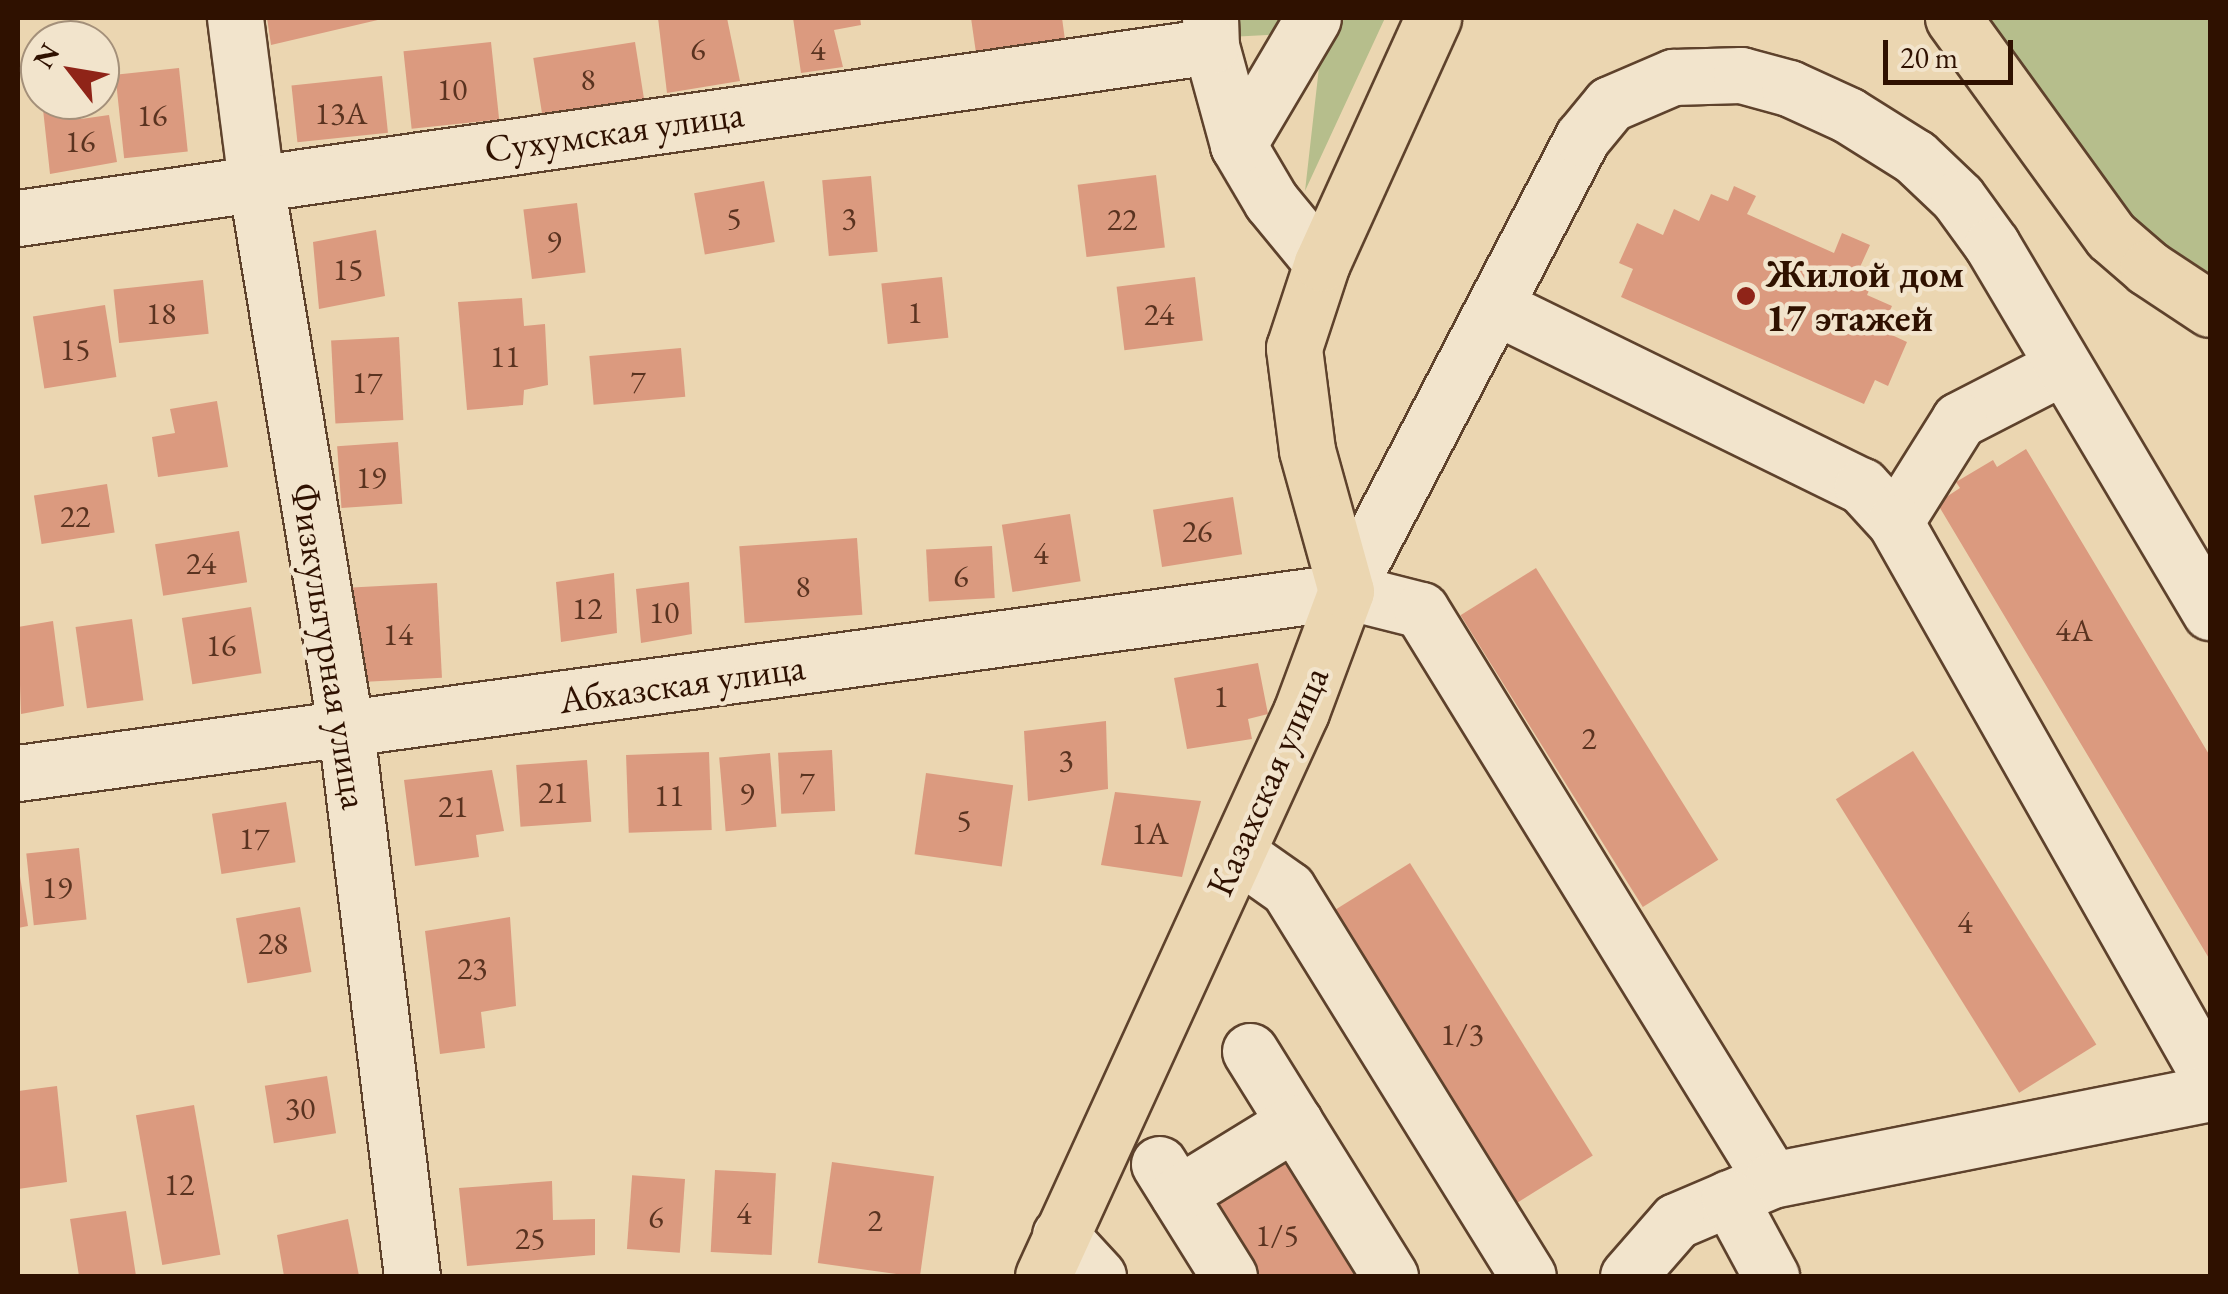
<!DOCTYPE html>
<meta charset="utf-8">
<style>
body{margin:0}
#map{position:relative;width:2228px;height:1294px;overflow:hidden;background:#ebd6b1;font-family:"EB Garamond",serif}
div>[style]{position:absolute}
.green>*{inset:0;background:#b6be8c}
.building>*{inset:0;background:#db9a7f;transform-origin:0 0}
.roads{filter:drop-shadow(2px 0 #5e422c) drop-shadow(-2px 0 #5e422c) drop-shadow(0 2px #5e422c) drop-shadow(0 -2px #5e422c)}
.minor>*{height:55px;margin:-27.5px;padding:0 27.5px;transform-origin:27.5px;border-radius:27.5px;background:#f2e4cc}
.major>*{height:55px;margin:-27.5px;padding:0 27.5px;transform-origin:27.5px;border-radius:27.5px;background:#ebd6b1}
.dots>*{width:28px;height:28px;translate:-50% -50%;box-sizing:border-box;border:5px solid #f2e4cc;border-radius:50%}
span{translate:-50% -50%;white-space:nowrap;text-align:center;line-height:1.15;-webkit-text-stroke:9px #f2e4cc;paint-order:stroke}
.number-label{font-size:32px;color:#5a3320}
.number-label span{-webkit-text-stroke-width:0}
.street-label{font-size:38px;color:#2f1100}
.poi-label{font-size:38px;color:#2f1100;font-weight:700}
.left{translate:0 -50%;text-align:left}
.frame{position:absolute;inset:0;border:20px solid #2f1100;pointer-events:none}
.north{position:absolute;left:20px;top:20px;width:100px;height:100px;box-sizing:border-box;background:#f2e4cc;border:2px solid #a4907a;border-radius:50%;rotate:301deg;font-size:28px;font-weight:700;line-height:40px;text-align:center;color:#2f1100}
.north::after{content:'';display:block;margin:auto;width:35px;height:45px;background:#8f2418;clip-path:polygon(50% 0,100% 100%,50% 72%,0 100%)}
.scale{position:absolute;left:1883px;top:40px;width:130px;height:45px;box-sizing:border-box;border:5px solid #2f1100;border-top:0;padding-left:12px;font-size:30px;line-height:35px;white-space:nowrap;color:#2f1100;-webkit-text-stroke:8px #f2e4cc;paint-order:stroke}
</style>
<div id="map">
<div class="green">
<i style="clip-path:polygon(1228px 18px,1385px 18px,1305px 191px,1323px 32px,1229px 37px)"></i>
<i style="clip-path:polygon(1976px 18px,2210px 18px,2210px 290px,2148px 238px)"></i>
</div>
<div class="building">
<i style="clip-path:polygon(267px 18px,382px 18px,382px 19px,271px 45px)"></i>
<i style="clip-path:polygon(658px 18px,727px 18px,740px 81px,667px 93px)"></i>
<i style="clip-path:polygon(793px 18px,860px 18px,861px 25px,834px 30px,843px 67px,801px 73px)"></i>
<i style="clip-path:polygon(971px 18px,1062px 18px,1065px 40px,976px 53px)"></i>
<i style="left:491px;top:42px;width:78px;height:88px;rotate:84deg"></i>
<i style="left:635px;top:42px;width:63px;height:103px;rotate:81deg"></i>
<i style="left:179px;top:68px;width:84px;height:64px;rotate:84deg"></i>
<i style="left:382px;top:76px;width:57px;height:91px;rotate:84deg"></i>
<i style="clip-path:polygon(42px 100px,78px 100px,81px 119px,109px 115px,117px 162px,50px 174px)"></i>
<i style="left:1156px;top:175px;width:73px;height:79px;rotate:83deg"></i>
<i style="left:871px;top:176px;width:76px;height:49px;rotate:85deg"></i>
<i style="left:764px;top:181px;width:62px;height:71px;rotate:80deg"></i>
<i style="clip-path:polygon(1734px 186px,1756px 196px,1747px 214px,1834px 253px,1842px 233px,1870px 245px,1860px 267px,1876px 275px,1867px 295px,1892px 306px,1881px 330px,1907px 342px,1888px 386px,1875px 380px,1864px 404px,1621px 297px,1633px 269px,1619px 263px,1637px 223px,1663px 235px,1674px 209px,1699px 221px,1711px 194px,1728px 201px)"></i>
<i style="left:577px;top:203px;width:70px;height:54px;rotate:83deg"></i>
<i style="clip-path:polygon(376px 230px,385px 296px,319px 309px,313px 242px)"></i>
<i style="left:942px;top:277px;width:61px;height:61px;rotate:84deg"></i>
<i style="left:1195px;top:277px;width:64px;height:79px;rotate:83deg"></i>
<i style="left:203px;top:280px;width:54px;height:90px;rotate:84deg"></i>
<i style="clip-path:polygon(522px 298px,524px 326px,545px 324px,548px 385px,524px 390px,523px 405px,467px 410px,458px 302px)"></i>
<i style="left:105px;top:305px;width:73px;height:73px;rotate:81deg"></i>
<i style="left:399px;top:337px;width:83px;height:68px;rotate:87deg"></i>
<i style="left:681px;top:348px;width:49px;height:92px;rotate:85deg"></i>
<i style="clip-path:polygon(217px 401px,228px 467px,158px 477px,152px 437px,175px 433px,170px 409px)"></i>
<i style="left:398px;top:442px;width:62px;height:61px;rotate:86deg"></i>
<i style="clip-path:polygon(2026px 449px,2210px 756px,2210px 960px,1937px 503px,1960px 488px,1956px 482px,1993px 460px,1997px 467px)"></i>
<i style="left:107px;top:484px;width:49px;height:74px;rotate:81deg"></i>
<i style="left:1233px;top:497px;width:58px;height:81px;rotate:81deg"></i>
<i style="left:1070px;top:514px;width:68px;height:69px;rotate:81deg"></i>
<i style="left:239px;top:531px;width:52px;height:85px;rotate:81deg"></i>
<i style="left:857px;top:538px;width:77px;height:118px;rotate:86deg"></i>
<i style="left:992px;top:546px;width:52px;height:66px;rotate:87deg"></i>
<i style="left:1536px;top:568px;width:344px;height:89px;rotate:58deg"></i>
<i style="clip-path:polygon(614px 573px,617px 633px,561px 642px,556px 582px)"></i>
<i style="clip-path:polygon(689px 582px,692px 634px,641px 643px,636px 589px)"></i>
<i style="left:437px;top:583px;width:95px;height:85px;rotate:87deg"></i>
<i style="left:251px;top:607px;width:67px;height:70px;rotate:81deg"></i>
<i style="left:132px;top:619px;width:82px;height:57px;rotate:82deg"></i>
<i style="clip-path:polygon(53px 621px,64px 706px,21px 714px,18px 627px)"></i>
<i style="clip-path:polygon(1258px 663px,1268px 714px,1248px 719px,1252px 739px,1187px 749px,1174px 678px)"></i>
<i style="clip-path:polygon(1106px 721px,1108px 789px,1028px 801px,1024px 731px)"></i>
<i style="left:832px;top:750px;width:61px;height:54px;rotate:87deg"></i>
<i style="left:1913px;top:751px;width:346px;height:91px;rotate:58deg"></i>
<i style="left:709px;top:752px;width:78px;height:83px;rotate:88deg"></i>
<i style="left:770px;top:753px;width:74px;height:51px;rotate:85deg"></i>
<i style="left:587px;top:760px;width:62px;height:71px;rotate:86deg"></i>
<i style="clip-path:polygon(492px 770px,504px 831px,476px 835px,479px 857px,415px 866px,404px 780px)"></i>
<i style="left:926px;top:773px;width:88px;height:82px;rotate:8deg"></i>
<i style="clip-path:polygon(1115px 792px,1201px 801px,1182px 877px,1101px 865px)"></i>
<i style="left:286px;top:802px;width:61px;height:75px;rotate:81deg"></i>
<i style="left:79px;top:848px;width:72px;height:53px;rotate:84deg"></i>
<i style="left:1410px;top:863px;width:345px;height:90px;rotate:58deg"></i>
<i style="clip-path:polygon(18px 864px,28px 926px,18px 928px)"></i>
<i style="left:300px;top:907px;width:66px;height:65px;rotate:80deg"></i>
<i style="clip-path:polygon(510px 917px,516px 1006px,481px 1012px,485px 1048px,440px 1054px,425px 931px)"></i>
<i style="left:327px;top:1076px;width:58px;height:63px;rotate:81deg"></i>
<i style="clip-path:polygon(57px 1086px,67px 1182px,18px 1189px,18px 1091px)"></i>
<i style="left:194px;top:1105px;width:152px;height:59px;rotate:80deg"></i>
<i style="clip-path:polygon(1275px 1146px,1355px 1276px,1250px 1276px,1199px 1193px)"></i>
<i style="left:832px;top:1162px;width:103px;height:102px;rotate:8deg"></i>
<i style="left:715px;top:1170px;width:61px;height:82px;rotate:3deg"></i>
<i style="left:685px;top:1179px;width:74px;height:53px;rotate:94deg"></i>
<i style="clip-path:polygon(552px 1181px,553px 1220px,595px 1219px,595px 1255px,467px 1266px,459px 1188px)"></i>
<i style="clip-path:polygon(126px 1211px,136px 1276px,79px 1276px,70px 1219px)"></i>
<i style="clip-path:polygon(348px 1219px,359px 1276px,284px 1276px,277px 1235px)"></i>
</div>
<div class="roads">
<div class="minor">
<i style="left:235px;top:18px;width:166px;rotate:82.7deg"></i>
<i style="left:256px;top:183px;width:554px;rotate:80.66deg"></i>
<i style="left:346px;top:730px;width:550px;rotate:83.11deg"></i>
<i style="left:1210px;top:18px;width:28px;rotate:88deg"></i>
<i style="left:1211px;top:46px;width:103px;rotate:74.7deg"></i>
<i style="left:1238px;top:145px;width:65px;rotate:59.5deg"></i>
<i style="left:1271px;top:201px;width:80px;rotate:50.6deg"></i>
<i style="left:1238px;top:145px;width:147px;rotate:-59.4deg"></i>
<i style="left:18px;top:218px;width:1205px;rotate:-8.2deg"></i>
<i style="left:1496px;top:307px;width:407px;rotate:26.1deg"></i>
<i style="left:1862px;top:486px;width:49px;rotate:47.5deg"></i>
<i style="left:2062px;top:367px;width:116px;rotate:152.8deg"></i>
<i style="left:1959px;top:420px;width:120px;rotate:122.1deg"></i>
<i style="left:1895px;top:522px;width:639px;rotate:60.47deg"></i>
<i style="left:1346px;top:591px;width:511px;rotate:-62.48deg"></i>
<i style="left:1582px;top:138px;width:44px;rotate:-50.5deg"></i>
<i style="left:1610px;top:104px;width:69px;rotate:-23.2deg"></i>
<i style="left:1673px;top:77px;width:68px;rotate:-1.7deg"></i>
<i style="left:1741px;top:75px;width:50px;rotate:15.2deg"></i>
<i style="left:1789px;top:88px;width:65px;rotate:24.6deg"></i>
<i style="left:1848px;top:115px;width:79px;rotate:32.1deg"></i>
<i style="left:1915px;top:157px;width:59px;rotate:43.6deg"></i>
<i style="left:1958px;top:198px;width:58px;rotate:54.1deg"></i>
<i style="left:1992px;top:245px;width:427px;rotate:59.3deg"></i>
<i style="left:18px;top:773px;width:1340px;rotate:-7.8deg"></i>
<i style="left:1346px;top:591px;width:77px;rotate:14.2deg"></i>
<i style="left:1421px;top:610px;width:669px;rotate:58.38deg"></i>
<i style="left:1772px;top:1180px;width:104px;rotate:156.9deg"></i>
<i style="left:1676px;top:1221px;width:73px;rotate:131.1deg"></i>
<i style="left:1237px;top:853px;width:62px;rotate:35.2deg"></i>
<i style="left:1288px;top:889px;width:455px;rotate:58.2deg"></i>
<i style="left:1250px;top:1051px;width:265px;rotate:58.1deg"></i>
<i style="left:1159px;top:1164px;width:132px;rotate:58deg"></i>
<i style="left:1772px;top:1180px;width:447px;rotate:-11.2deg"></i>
<i style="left:1178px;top:1194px;width:137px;rotate:-31.6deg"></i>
<i style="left:1729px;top:1198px;width:89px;rotate:61.7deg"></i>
<i style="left:1060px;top:1235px;width:56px;rotate:47.2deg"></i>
</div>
<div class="major">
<i style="left:1953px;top:18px;width:269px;rotate:54.1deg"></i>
<i style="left:2111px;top:236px;width:49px;rotate:40.9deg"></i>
<i style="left:2148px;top:268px;width:74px;rotate:33.5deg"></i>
<i style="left:1043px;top:1276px;width:620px;rotate:-65.42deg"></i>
<i style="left:1301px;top:712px;width:129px;rotate:-69.6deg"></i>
<i style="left:1346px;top:591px;width:146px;rotate:-105.5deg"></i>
<i style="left:1307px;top:450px;width:103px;rotate:-97.3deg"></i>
<i style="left:1294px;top:348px;width:89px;rotate:-71.8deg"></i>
<i style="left:1322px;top:263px;width:269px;rotate:-65.6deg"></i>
</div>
</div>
<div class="dots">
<i style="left:1746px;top:296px;background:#8f2418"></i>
</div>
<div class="number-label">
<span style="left:698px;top:49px">6</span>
<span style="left:818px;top:49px">4</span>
<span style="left:588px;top:79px">8</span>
<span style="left:452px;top:89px">10</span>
<span style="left:341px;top:113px">13А</span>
<span style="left:152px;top:115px">16</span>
<span style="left:80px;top:141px">16</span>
<span style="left:734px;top:218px">5</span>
<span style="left:849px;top:218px">3</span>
<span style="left:1122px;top:219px">22</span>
<span style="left:554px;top:241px">9</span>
<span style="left:348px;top:269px">15</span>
<span style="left:915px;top:312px">1</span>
<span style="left:161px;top:313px">18</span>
<span style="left:1159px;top:314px">24</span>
<span style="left:75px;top:349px">15</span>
<span style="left:505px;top:356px">11</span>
<span style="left:638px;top:381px">7</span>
<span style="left:367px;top:382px">17</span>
<span style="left:371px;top:477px">19</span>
<span style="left:75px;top:516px">22</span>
<span style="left:1197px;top:531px">26</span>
<span style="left:1041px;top:553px">4</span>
<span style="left:201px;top:563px">24</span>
<span style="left:961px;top:576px">6</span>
<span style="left:803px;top:586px">8</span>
<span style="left:587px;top:608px">12</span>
<span style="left:664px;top:612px">10</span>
<span style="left:2074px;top:630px">4А</span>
<span style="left:398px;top:634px">14</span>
<span style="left:221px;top:645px">16</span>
<span style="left:1221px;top:696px">1</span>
<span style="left:1589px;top:738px">2</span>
<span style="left:1066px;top:760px">3</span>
<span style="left:807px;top:782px">7</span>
<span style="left:553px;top:792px">21</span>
<span style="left:747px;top:793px">9</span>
<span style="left:669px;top:795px">11</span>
<span style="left:453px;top:806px">21</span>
<span style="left:964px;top:820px">5</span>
<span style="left:1150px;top:833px">1А</span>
<span style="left:254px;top:838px">17</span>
<span style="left:57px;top:887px">19</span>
<span style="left:1965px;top:922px">4</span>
<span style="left:273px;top:943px">28</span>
<span style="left:472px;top:968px">23</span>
<span style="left:1462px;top:1034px">1/3</span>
<span style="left:300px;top:1108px">30</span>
<span style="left:179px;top:1184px">12</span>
<span style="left:744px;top:1213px">4</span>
<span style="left:656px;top:1217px">6</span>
<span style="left:875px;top:1220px">2</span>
<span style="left:1277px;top:1235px">1/5</span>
<span style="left:530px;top:1238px">25</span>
</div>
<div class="street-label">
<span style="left:614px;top:131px;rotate:-8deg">Сухумская улица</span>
<span style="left:330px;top:646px;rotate:81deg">Физкультурная улица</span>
<span style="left:682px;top:683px;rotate:-8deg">Абхазская улица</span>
<span style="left:1267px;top:781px;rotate:-66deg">Казахская улица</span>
</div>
<div class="poi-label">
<span class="left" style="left:1766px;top:296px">Жилой дом<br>17 этажей</span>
</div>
<div class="frame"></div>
<div class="north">N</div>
<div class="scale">20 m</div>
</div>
